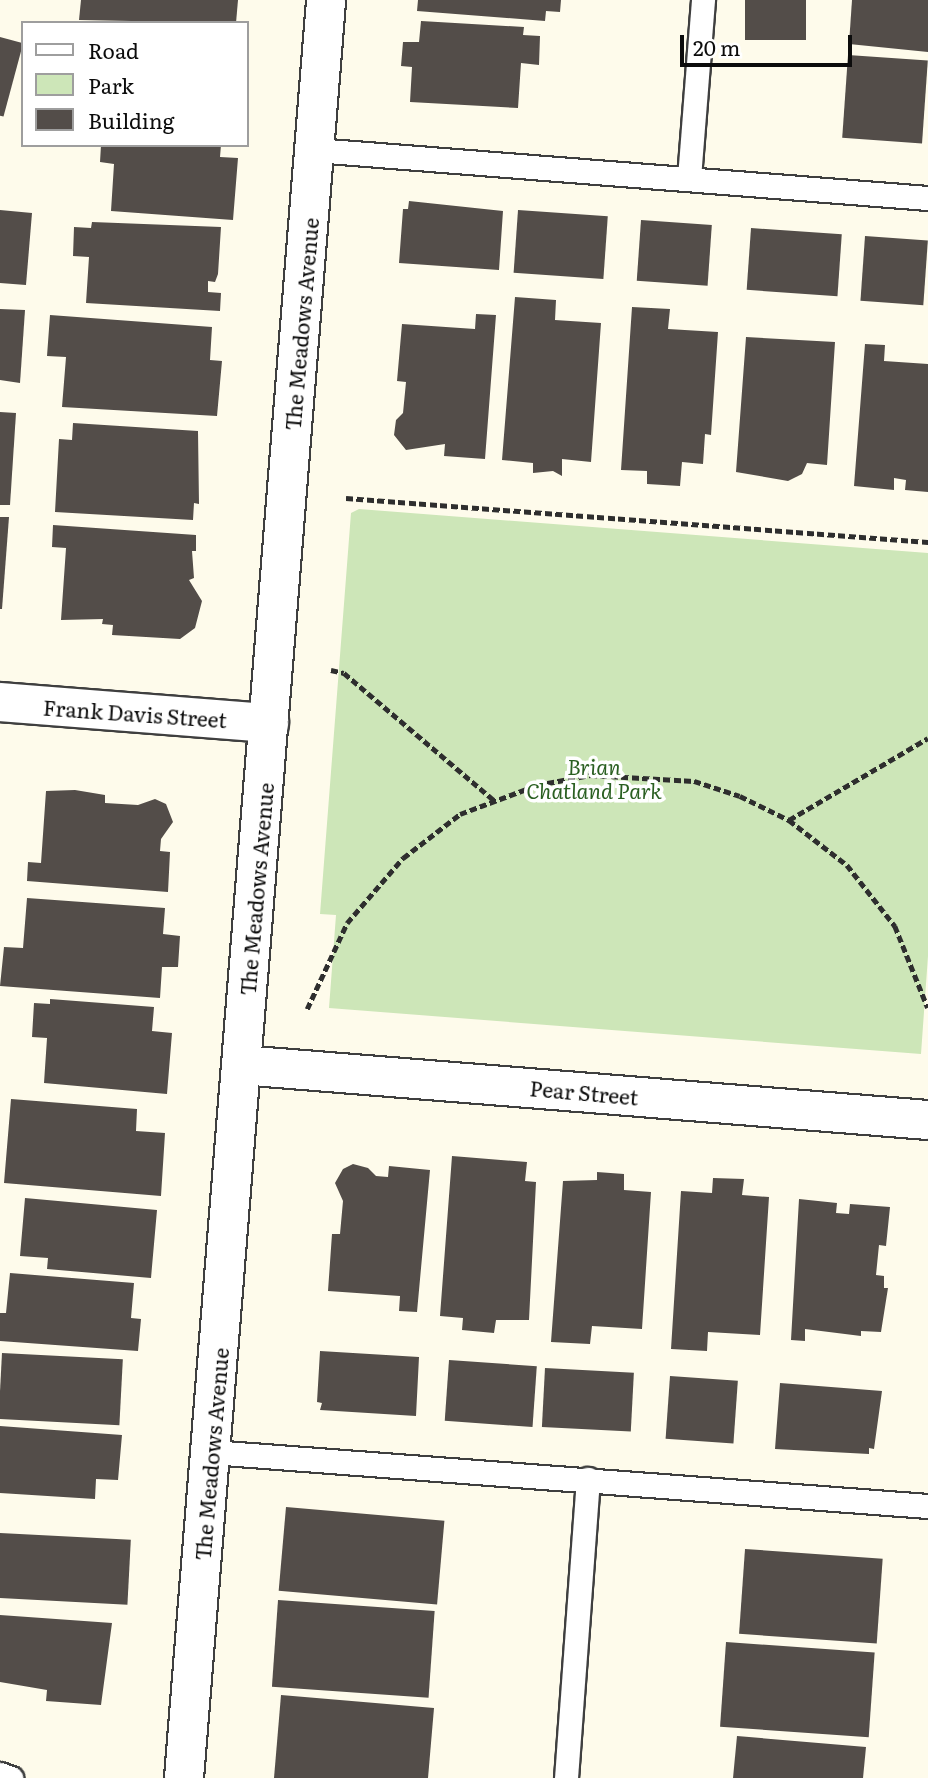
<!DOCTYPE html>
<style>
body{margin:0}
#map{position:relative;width:928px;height:1778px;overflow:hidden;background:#fefbeb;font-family:Literata,serif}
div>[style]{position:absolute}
.green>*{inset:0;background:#cde6b8}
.building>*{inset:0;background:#534d49;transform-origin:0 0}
.path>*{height:4.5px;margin-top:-2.25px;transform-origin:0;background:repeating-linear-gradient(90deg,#2e2e2e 0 7px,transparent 0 10.5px)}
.roads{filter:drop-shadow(2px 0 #3f3f3f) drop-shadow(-2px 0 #3f3f3f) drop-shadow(0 2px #3f3f3f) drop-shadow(0 -2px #3f3f3f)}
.lane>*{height:23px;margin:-11.5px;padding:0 11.5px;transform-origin:11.5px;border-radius:11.5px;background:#fff}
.street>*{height:38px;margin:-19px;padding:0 19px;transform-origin:19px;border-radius:19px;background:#fff}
span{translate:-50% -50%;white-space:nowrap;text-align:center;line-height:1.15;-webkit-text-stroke:7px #fff;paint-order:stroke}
.street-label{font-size:21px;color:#0c0c0c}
.park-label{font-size:21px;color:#2a5f21;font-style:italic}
.legend{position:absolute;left:21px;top:21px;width:228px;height:126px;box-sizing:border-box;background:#fff;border:2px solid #9e9e9e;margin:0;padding:9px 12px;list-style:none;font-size:21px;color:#0c0c0c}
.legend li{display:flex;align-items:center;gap:14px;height:35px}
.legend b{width:35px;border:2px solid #9e9e9e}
.scale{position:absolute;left:680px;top:35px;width:172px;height:32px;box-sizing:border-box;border:4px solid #0c0c0c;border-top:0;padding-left:9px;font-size:21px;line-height:24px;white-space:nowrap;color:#0c0c0c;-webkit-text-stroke:5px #fff;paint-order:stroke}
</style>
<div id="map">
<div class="green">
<i style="clip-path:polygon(359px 509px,928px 553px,928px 956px,921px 1054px,329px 1008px,336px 915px,320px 914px,351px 513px)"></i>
</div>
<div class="building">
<i style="clip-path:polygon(81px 0,238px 0,236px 23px,79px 20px)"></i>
<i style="clip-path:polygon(418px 0,561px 0,560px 12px,546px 11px,545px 21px,417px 11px)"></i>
<i style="left:745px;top:0;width:61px;height:40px"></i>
<i style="clip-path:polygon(852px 0,928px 0,928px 52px,849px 44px)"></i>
<i style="clip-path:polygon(421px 21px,524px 27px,523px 35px,540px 36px,539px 65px,521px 63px,518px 108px,410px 102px,412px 67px,401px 66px,403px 42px,419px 42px)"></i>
<i style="left:0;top:37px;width:24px;height:76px;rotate:15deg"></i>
<i style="left:848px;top:55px;width:80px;height:83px;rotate:4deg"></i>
<i style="clip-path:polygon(101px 145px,221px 145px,220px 157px,238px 158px,233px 220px,111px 211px,114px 164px,100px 162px)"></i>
<i style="clip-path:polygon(409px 201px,503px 211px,499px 270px,399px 263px,403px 209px,408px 209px)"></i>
<i style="clip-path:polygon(0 210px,32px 213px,26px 285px,0 283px)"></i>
<i style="left:518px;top:210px;width:90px;height:63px;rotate:4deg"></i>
<i style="left:641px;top:220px;width:71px;height:61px;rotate:4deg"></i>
<i style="clip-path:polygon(92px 222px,221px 227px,218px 274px,215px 282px,208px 281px,208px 292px,221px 293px,220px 311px,86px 303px,89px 257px,73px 256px,74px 227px,91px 228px)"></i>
<i style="left:751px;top:228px;width:91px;height:62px;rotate:4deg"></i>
<i style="left:865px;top:236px;width:63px;height:65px;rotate:4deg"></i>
<i style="clip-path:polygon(515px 297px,556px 300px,555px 320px,601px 323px,591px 462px,562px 459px,562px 476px,553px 471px,533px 473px,533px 463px,502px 460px)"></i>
<i style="clip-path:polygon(632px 307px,670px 309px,668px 329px,718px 332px,711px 435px,705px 434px,703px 464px,682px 462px,680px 486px,647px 484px,647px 471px,621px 470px)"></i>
<i style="clip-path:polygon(0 309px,25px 310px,20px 383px,0 380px)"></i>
<i style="clip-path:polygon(476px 314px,496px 315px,485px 459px,444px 456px,445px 444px,406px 450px,394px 435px,396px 420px,403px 413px,406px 382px,397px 381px,402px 324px,475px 329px)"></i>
<i style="clip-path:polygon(50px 315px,212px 327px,210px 360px,222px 361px,217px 416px,62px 407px,66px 357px,47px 356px)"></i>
<i style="clip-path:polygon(746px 337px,835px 342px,827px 465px,807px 463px,802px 474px,788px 481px,736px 472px)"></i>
<i style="clip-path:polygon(865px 344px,885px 345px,884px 361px,928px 364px,928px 492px,905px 490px,906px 480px,894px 478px,894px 490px,854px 486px)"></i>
<i style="clip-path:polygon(0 412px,16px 413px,10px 505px,0 505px)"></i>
<i style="clip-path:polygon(73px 423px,198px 431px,199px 504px,194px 503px,193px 520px,55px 512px,59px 439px,72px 440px)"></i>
<i style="clip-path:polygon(0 517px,9px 517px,2px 609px,0 609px)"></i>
<i style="clip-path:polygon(53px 525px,196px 535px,196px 551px,192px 551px,194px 578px,189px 580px,202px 601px,195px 628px,180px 639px,112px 635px,113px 625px,102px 624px,103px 619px,61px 620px,66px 548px,52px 547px)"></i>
<i style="clip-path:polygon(75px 790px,105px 795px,105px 803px,138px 805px,155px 799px,166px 804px,173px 822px,161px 839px,160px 851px,170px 852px,168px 892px,27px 881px,28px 862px,41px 863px,46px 791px)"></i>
<i style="clip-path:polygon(27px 898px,165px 908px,163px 934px,180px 936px,178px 967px,162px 967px,160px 998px,0 986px,4px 947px,23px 948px)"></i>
<i style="clip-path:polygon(50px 999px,154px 1007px,152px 1031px,172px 1033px,167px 1094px,44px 1083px,47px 1038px,32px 1037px,34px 1003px,50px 1004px)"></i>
<i style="clip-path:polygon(11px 1099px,137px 1109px,136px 1131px,165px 1133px,161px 1196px,4px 1183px)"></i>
<i style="clip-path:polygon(452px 1156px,527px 1162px,525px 1181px,536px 1182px,529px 1320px,496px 1320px,494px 1333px,462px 1330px,463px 1318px,440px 1316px)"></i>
<i style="clip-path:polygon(353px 1164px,368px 1168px,376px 1176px,388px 1177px,389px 1166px,430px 1170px,417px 1312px,399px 1311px,400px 1296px,328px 1291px,332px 1234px,340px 1234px,343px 1201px,335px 1183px,343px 1169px)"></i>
<i style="clip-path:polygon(597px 1172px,624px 1174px,624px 1190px,651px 1192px,642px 1329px,592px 1326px,590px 1344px,551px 1342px,563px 1181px,597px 1180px)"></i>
<i style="clip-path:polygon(713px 1178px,744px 1179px,742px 1195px,769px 1197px,760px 1335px,708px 1332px,707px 1351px,671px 1349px,681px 1191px,712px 1193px)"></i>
<i style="clip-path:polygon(25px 1198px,157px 1210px,151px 1278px,47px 1269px,48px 1258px,20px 1256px)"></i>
<i style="clip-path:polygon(799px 1199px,837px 1203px,836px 1213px,849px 1214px,850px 1204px,890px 1207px,886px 1246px,879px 1245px,876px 1275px,884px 1276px,884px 1288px,888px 1288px,881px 1332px,861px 1331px,861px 1336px,805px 1329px,805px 1341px,791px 1340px)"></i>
<i style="clip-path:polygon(10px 1273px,134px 1283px,131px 1318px,141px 1319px,138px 1351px,0 1341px,0 1313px,6px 1313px)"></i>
<i style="clip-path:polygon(320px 1351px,419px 1357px,416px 1416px,320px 1410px,322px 1403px,317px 1402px)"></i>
<i style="left:2px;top:1353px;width:121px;height:66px;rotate:3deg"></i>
<i style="left:449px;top:1360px;width:88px;height:61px;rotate:4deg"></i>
<i style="left:545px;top:1368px;width:89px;height:59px;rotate:3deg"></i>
<i style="left:670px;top:1376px;width:68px;height:63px;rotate:4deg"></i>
<i style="clip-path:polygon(780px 1383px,882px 1391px,874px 1449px,869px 1448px,869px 1454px,775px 1449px)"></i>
<i style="clip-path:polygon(0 1426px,122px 1435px,118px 1480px,96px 1479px,95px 1499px,0 1493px)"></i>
<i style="left:286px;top:1507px;width:159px;height:84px;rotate:5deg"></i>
<i style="left:0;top:1533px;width:131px;height:65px;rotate:3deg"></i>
<i style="left:745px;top:1549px;width:138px;height:85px;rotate:4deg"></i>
<i style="left:278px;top:1600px;width:157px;height:87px;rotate:4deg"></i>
<i style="clip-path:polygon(0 1615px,112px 1623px,101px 1705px,46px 1701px,47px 1690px,0 1682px)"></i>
<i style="left:726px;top:1642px;width:149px;height:85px;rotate:4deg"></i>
<i style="clip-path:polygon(281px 1695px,434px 1708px,428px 1778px,274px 1778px)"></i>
<i style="clip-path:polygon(737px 1736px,866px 1747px,863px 1778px,733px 1778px)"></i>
</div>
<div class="path">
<i style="left:346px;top:498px;width:584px;rotate:4.32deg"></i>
<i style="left:331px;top:670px;width:13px;rotate:13deg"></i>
<i style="left:344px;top:673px;width:199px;rotate:40.3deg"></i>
<i style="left:789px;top:820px;width:161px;rotate:-30.5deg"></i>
<i style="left:307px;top:1009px;width:95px;rotate:-65.1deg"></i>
<i style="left:347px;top:923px;width:86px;rotate:-49.3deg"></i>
<i style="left:403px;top:858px;width:72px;rotate:-37.7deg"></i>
<i style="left:460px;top:814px;width:82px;rotate:-20.6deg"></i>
<i style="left:537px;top:785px;width:54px;rotate:-10.7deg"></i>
<i style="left:590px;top:775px;width:104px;rotate:3.3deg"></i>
<i style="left:694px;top:781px;width:48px;rotate:18.1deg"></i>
<i style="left:740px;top:796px;width:55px;rotate:26.1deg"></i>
<i style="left:789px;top:820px;width:73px;rotate:37.8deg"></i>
<i style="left:847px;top:865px;width:78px;rotate:51.8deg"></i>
<i style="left:895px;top:926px;width:88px;rotate:68.1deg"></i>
</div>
<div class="roads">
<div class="lane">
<i style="left:315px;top:150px;width:615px;rotate:4.48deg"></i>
<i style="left:689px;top:178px;width:179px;rotate:-85.5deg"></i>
<i style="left:211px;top:1452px;width:719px;rotate:4.31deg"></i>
<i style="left:0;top:1774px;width:12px;rotate:20deg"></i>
<i style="left:566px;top:1778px;width:300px;rotate:-85.8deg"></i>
</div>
<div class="street">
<i style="left:0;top:702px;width:270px;rotate:4.5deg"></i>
<i style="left:241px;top:1065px;width:689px;rotate:4.58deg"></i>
<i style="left:184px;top:1778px;width:1784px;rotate:-85.43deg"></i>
</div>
</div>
<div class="street-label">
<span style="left:301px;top:324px;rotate:-85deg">The Meadows Avenue</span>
<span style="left:135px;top:713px;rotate:4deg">Frank Davis Street</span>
<span style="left:256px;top:889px;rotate:-85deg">The Meadows Avenue</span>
<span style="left:584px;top:1092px;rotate:5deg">Pear Street</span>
<span style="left:211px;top:1454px;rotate:-85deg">The Meadows Avenue</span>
</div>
<div class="park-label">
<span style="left:594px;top:778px">Brian<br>Chatland Park</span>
</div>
<ul class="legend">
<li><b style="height:9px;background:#fff"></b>Road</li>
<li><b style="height:19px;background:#cde6b8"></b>Park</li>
<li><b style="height:19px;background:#534d49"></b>Building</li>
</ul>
<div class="scale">20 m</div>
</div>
